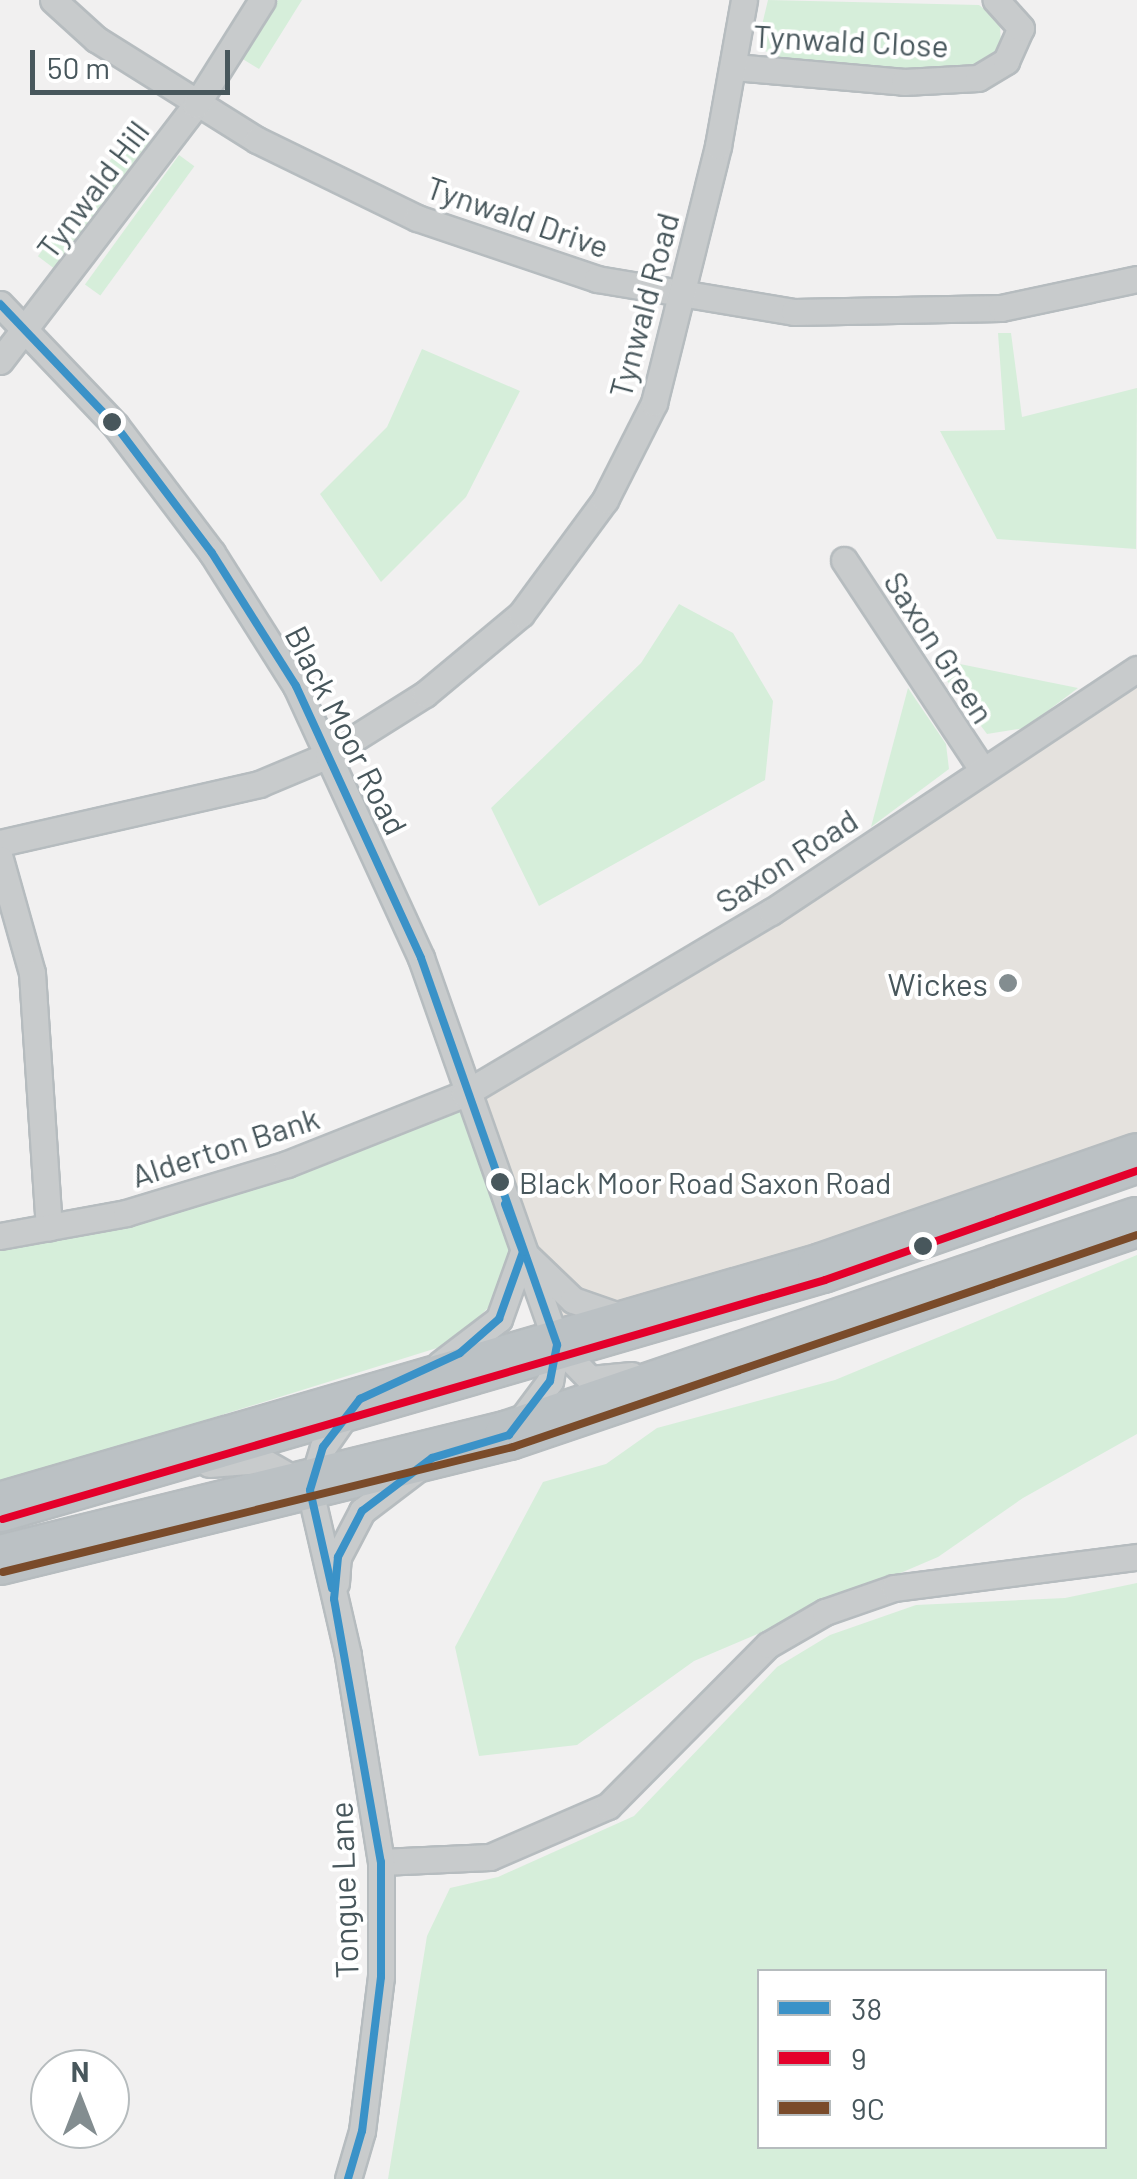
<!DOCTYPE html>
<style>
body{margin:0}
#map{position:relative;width:1137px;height:2179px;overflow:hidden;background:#f1f0f0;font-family:Barlow,sans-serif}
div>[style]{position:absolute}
.commercial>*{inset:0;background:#e5e2de}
.green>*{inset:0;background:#d6eeda;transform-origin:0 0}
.roads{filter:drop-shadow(2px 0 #b6bcbf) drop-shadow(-2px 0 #b6bcbf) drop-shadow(0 2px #b6bcbf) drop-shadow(0 -2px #b6bcbf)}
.street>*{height:25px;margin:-12.5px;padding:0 12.5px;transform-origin:12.5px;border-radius:12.5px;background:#c8cbcc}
.highway>*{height:48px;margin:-24px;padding:0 24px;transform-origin:24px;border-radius:24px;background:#bbc1c4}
.bus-1>*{height:8px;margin:-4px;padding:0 4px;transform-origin:4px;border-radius:4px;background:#3a92c8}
.bus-2>*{height:8px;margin:-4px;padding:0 4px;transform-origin:4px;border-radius:4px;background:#e4002b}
.bus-3>*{height:8px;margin:-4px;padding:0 4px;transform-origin:4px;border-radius:4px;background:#7a4b2a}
.dots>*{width:28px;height:28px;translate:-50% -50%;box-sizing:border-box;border:5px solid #fff;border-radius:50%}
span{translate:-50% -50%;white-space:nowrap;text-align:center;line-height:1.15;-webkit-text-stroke:8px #fff;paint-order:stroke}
.bus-label{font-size:30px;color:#48575c}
.left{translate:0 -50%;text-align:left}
.street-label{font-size:32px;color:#48575c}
.poi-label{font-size:32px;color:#48575c}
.right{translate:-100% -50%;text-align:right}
.legend{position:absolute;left:757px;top:1969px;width:350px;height:180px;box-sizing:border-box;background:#fff;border:2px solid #b6bcbe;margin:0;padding:12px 18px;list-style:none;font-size:30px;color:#48575c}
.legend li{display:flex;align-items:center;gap:20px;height:50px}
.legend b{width:50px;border:2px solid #b6bcbe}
.north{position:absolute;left:30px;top:2049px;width:100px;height:100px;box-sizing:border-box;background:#fff;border:2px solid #b6bcbe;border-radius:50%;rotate:0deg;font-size:28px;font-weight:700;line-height:40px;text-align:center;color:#48575c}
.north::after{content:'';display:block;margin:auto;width:35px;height:45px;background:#838d90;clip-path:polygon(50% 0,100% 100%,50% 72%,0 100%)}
.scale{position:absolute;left:30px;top:50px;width:200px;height:45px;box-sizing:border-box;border:5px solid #48575c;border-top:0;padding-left:12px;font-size:30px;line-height:35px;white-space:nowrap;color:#48575c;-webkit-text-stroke:8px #fff;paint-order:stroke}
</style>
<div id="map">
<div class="commercial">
<i style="clip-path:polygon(1137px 669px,1137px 1158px,557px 1345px,464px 1094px)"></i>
</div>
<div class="green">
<i style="clip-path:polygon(278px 0,302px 0,259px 69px,241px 58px)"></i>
<i style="clip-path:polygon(768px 0,979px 5px,1000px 22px,1001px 50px,965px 70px,876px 72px,779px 59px,757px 46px)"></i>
<i style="left:133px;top:130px;width:20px;height:158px;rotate:37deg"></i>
<i style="left:179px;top:155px;width:19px;height:160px;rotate:36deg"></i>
<i style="clip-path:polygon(998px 333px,1011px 333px,1022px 417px,1137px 388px,1136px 549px,997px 539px,940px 431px,1005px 430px)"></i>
<i style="clip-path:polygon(422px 349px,520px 391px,466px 497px,381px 582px,320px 494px,387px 427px)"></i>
<i style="clip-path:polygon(679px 604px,733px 633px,773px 701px,765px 780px,539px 906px,491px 808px,641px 663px)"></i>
<i style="clip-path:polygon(945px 661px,1078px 688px,1025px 728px,987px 734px,936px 666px)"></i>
<i style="clip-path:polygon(908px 688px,946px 744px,949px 769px,871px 827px)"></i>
<i style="clip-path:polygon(464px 1094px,523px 1252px,492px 1304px,453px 1343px,0 1484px,0 1236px,126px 1213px)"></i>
<i style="clip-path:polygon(1137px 1255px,1137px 1434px,1023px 1498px,938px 1557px,694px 1661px,577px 1745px,479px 1756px,455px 1647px,543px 1482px,606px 1464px,657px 1428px,835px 1380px)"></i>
<i style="clip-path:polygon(evenodd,1137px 1583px,1137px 2179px,388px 2179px,427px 1936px,450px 1888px,498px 1877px,634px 1816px,777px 1667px,830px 1635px,916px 1605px,1065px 1598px,1137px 1583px,760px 1972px,1104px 1972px,1104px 2146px,760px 2146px,760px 1972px)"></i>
</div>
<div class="roads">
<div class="street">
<i style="left:53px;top:0;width:58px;rotate:42.2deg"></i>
<i style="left:96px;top:39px;width:190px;rotate:32.1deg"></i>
<i style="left:257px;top:140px;width:178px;rotate:26deg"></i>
<i style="left:417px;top:218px;width:190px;rotate:18.7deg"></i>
<i style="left:597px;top:279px;width:200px;rotate:9.5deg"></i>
<i style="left:794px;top:312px;width:207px;rotate:-1.1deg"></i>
<i style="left:1001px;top:308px;width:139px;rotate:-12deg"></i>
<i style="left:734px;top:67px;width:171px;rotate:5deg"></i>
<i style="left:904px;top:82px;width:74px;rotate:-3.1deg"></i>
<i style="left:978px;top:78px;width:33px;rotate:-31deg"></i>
<i style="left:1006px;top:61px;width:36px;rotate:-66deg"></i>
<i style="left:1021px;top:28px;width:38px;rotate:-132deg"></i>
<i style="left:0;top:304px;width:168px;rotate:46.4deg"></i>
<i style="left:116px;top:426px;width:159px;rotate:52.9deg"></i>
<i style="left:212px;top:553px;width:157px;rotate:57.7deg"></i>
<i style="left:296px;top:686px;width:299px;rotate:65.3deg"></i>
<i style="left:421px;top:958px;width:410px;rotate:70.6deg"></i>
<i style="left:557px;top:1345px;width:47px;rotate:45.9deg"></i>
<i style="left:590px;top:1379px;width:42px;rotate:-5.4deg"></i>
<i style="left:0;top:361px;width:322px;rotate:-52.6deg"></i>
<i style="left:196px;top:105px;width:124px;rotate:-57.8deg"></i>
<i style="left:844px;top:560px;width:250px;rotate:56.6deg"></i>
<i style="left:0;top:843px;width:266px;rotate:-12.8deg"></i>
<i style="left:259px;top:784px;width:75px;rotate:-22.8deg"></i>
<i style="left:328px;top:755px;width:115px;rotate:-32.2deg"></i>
<i style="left:425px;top:694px;width:125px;rotate:-39.8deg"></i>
<i style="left:521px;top:614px;width:142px;rotate:-53.6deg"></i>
<i style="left:605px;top:500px;width:109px;rotate:-63.2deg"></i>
<i style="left:654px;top:403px;width:265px;rotate:-76deg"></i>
<i style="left:718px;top:146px;width:148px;rotate:-79.9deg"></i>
<i style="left:0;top:859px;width:118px;rotate:74.3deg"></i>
<i style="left:32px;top:973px;width:255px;rotate:86.2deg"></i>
<i style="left:0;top:1236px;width:128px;rotate:-10.3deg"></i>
<i style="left:126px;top:1213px;width:168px;rotate:-16.9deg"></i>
<i style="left:287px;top:1164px;width:190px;rotate:-21.6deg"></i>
<i style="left:464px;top:1094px;width:357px;rotate:-30.7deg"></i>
<i style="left:771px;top:912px;width:439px;rotate:-33.6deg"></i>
<i style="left:526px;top:1255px;width:65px;rotate:43.8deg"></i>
<i style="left:573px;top:1300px;width:60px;rotate:19.3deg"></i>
<i style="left:440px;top:1364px;width:74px;rotate:-37.3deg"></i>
<i style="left:499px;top:1319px;width:71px;rotate:-70.3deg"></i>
<i style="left:515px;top:1428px;width:59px;rotate:-53.3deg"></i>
<i style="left:550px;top:1381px;width:37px;rotate:-79deg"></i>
<i style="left:209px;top:1464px;width:52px;rotate:-4.4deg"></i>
<i style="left:261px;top:1460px;width:48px;rotate:29.7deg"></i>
<i style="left:336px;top:1583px;width:26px;rotate:-86deg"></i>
<i style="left:338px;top:1557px;width:52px;rotate:-62.4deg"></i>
<i style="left:362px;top:1511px;width:73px;rotate:-37.2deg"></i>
<i style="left:381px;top:1862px;width:109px;rotate:-2.6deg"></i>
<i style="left:490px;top:1857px;width:129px;rotate:-23.4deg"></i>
<i style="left:608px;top:1806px;width:227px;rotate:-45.2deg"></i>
<i style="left:768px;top:1645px;width:66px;rotate:-30.1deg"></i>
<i style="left:825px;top:1612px;width:73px;rotate:-19.2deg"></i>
<i style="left:894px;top:1588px;width:245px;rotate:-7.3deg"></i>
<i style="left:348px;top:2179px;width:50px;rotate:-73.7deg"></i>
<i style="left:362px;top:2131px;width:155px;rotate:-83deg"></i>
<i style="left:381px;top:1977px;width:115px;rotate:-90deg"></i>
<i style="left:381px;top:1862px;width:210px;rotate:-99.1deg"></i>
<i style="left:348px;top:1655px;width:169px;rotate:-103deg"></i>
<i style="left:310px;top:1490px;width:45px;rotate:-73.2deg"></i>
<i style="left:323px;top:1447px;width:45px;rotate:-54.9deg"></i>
</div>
<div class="highway">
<i style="left:0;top:1507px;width:856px;rotate:-16.21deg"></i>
<i style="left:822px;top:1268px;width:334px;rotate:-19.2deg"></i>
<i style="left:0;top:1560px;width:524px;rotate:-13.8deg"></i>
<i style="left:509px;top:1435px;width:663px;rotate:-18.74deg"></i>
</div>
</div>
<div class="bus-1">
<i style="left:0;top:304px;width:168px;rotate:46.4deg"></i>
<i style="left:116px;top:426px;width:159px;rotate:52.9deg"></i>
<i style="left:212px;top:553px;width:157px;rotate:57.7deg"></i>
<i style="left:296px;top:686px;width:299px;rotate:65.3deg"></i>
<i style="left:421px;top:958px;width:410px;rotate:70.6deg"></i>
<i style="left:557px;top:1345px;width:37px;rotate:101deg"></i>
<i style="left:550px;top:1381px;width:68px;rotate:127.2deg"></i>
<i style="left:509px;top:1435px;width:80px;rotate:163.4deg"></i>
<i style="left:432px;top:1458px;width:88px;rotate:142.9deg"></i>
<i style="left:362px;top:1511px;width:52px;rotate:117.6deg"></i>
<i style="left:338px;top:1557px;width:42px;rotate:95.4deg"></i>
<i style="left:334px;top:1599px;width:267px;rotate:79.9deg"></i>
<i style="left:381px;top:1862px;width:115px;rotate:90deg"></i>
<i style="left:381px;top:1977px;width:155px;rotate:97deg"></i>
<i style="left:362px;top:2131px;width:50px;rotate:106.3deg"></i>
<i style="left:332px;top:1588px;width:100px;rotate:-102.7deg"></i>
<i style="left:310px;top:1490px;width:45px;rotate:-73.2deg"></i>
<i style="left:323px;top:1447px;width:61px;rotate:-52.4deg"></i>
<i style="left:360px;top:1399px;width:110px;rotate:-24.7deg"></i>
<i style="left:460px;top:1353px;width:52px;rotate:-41.1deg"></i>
<i style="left:499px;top:1319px;width:71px;rotate:-70.3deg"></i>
<i style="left:523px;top:1252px;width:51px;rotate:-110.6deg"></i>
</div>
<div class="bus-2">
<i style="left:3px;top:1519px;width:856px;rotate:-16.21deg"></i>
<i style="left:825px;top:1280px;width:330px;rotate:-19.3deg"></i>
</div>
<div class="bus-3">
<i style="left:3px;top:1572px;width:525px;rotate:-13.77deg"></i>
<i style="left:513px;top:1447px;width:659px;rotate:-18.76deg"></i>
</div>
<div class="dots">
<i style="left:112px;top:422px;background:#48575c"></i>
<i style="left:1008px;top:983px;background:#838d90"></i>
<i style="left:500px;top:1182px;background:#48575c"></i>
<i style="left:923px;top:1246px;background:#48575c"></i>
</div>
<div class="bus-label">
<span class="left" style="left:519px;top:1182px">Black Moor Road Saxon Road</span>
</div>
<div class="street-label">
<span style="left:851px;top:40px;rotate:3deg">Tynwald Close</span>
<span style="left:92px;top:189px;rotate:-53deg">Tynwald Hill</span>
<span style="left:518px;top:216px;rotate:19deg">Tynwald Drive</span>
<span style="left:643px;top:305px;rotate:-75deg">Tynwald Road</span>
<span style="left:940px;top:647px;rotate:57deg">Saxon Green</span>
<span style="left:347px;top:730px;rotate:63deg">Black Moor Road</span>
<span style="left:786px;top:860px;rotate:-33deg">Saxon Road</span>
<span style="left:225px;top:1146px;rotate:-18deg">Alderton Bank</span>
<span style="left:343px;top:1890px;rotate:-92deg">Tongue Lane</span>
</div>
<div class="poi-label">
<span class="right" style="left:988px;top:983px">Wickes</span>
</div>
<ul class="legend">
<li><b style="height:12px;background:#3a92c8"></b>38</li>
<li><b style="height:12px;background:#e4002b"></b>9</li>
<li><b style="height:12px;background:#7a4b2a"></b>9C</li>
</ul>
<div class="north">N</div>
<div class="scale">50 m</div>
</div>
